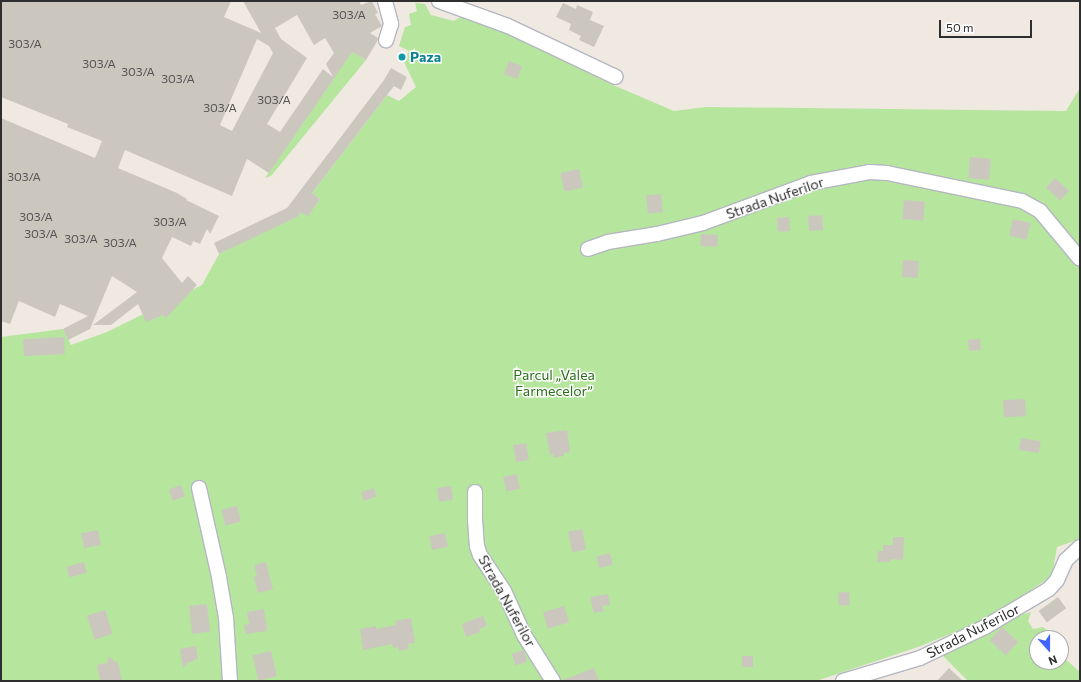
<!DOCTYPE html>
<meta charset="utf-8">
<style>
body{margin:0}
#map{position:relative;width:1081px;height:682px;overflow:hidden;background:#efe9e1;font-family:Commissioner,sans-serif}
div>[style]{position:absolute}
.green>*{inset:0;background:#b6e59e}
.building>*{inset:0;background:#cbc7bf;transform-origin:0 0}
.roads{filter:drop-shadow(1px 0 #b4b7c1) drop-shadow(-1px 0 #b4b7c1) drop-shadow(0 1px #b4b7c1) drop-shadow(0 -1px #b4b7c1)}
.minor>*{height:14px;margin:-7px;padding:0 7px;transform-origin:7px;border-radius:7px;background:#fff}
.dots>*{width:11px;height:11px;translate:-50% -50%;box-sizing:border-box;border:2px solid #fff;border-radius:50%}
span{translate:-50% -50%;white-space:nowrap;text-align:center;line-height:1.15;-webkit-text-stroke:3px #fff;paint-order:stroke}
.number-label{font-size:12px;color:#555452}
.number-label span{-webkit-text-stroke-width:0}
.culture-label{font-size:14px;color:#0d838f;font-weight:700}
.left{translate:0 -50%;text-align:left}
.street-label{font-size:14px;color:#2e2e2e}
.park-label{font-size:14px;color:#2c6e1b}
.frame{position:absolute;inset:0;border:2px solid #2e2e2e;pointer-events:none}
.north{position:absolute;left:1029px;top:630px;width:40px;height:40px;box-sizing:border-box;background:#fff;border:1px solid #ababab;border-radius:50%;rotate:159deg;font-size:11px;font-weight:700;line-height:16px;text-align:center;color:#2e2e2e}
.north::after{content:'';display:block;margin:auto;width:14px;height:18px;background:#4264fb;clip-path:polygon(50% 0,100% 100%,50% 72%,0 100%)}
.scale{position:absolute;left:939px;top:20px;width:93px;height:18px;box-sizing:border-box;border:2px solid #2e2e2e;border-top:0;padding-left:5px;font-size:12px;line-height:14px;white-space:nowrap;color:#2e2e2e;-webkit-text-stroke:3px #fff;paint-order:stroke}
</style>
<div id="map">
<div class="green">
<i style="clip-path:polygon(415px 3px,425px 4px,431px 15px,454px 21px,462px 16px,502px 30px,613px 85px,674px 111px,707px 107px,1066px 111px,1080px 88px,1080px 539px,1057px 547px,1052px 576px,985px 620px,918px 647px,816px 681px,1px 681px,1px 337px,63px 329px,71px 345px,107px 332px,202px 285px,219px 254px,300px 213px,308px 215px,320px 199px,312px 193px,387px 95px,399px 101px,416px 87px,404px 62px,409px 51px,399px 46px,405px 27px,411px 25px,409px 14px,417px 11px)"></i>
<i style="clip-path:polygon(366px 31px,356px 54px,366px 60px,271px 176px,265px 178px)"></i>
<i style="clip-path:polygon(1031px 612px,1028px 621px,1033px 629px,1043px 627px,1049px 632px,1047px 638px,1037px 638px,1037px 662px,1061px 662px,1061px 655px,1080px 672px,1080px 681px,968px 681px,941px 654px,1008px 619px)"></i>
</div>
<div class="building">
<i style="clip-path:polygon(evenodd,1px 1px,231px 1px,224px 17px,261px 33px,243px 1px,359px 1px,361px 5px,372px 1px,378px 13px,375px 14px,382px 26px,370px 33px,378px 38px,378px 40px,366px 60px,352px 52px,269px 173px,247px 159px,232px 196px,125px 150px,118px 168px,177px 193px,187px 199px,186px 200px,219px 216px,210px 234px,207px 229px,200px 244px,193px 241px,191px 246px,172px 237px,162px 258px,182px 283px,188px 276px,197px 285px,166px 318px,163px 315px,146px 322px,138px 304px,111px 325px,93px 325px,137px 292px,112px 276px,90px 329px,68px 340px,63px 329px,88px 316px,60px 304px,55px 317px,19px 301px,10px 324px,1px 321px,1px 118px,95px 158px,102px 141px,67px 127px,68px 124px,1px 97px,1px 1px,297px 15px,314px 45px,325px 38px,334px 53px,326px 64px,333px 77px,323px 69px,280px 132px,267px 124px,307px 58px,281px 39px,275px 28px,297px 15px,1px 1px,257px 39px,269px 46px,273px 53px,232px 131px,220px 125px,257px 39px)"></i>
<i style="clip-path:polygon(563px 3px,576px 9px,577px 5px,593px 12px,590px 20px,604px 26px,594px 47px,579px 40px,581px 36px,569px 30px,571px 24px,556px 17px)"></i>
<i style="left:509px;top:61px;width:14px;height:14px;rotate:21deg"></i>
<i style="clip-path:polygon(391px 68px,407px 77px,401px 90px,394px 86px,312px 193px,320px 199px,308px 216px,300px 213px,297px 217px,219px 254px,214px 243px,287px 208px,384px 80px)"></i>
<i style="left:970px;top:157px;width:21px;height:21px;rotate:5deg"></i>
<i style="left:579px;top:169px;width:19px;height:19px;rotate:78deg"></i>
<i style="left:1055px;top:178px;width:19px;height:13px;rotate:43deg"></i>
<i style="left:661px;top:194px;width:18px;height:15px;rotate:84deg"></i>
<i style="left:904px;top:200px;width:21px;height:19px;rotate:5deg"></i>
<i style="left:822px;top:215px;width:15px;height:14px;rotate:86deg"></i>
<i style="left:789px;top:217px;width:14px;height:12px;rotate:86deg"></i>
<i style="left:1013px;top:219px;width:18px;height:17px;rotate:13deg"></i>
<i style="left:701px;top:234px;width:17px;height:12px;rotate:3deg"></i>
<i style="left:903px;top:260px;width:16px;height:17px;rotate:4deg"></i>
<i style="left:64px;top:337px;width:17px;height:41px;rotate:87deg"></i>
<i style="left:980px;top:339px;width:11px;height:12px;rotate:85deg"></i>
<i style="left:1025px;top:399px;width:17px;height:22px;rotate:87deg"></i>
<i style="clip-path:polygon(567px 430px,570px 452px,564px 453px,564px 456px,554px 458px,553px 454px,550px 455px,546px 433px)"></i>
<i style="left:1021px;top:438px;width:20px;height:12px;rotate:9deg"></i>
<i style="left:526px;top:443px;width:17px;height:13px;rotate:80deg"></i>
<i style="left:517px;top:474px;width:15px;height:14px;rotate:79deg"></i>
<i style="left:181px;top:485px;width:12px;height:13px;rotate:70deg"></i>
<i style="left:451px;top:486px;width:14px;height:14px;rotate:82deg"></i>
<i style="left:374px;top:488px;width:9px;height:14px;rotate:72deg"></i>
<i style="left:237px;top:506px;width:16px;height:16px;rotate:76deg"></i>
<i style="left:582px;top:529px;width:21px;height:14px;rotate:79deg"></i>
<i style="left:98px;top:530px;width:15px;height:17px;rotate:79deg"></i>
<i style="left:445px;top:533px;width:14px;height:16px;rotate:78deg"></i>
<i style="clip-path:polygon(893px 537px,904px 537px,903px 560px,891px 559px,890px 562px,877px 562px,878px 551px,883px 551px,883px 545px,893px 545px)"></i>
<i style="left:610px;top:553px;width:12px;height:14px;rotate:76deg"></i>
<i style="left:84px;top:562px;width:11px;height:18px;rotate:75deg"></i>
<i style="clip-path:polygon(266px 562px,273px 589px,258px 593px,254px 577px,257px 576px,254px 565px)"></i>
<i style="left:849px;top:592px;width:13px;height:11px;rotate:86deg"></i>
<i style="clip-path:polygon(608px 594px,610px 605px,602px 606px,604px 611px,594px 613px,590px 597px)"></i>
<i style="left:1058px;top:597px;width:14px;height:24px;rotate:54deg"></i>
<i style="left:207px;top:604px;width:28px;height:18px;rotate:84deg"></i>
<i style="left:564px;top:606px;width:17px;height:22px;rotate:73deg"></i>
<i style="clip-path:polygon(264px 609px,267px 631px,246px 634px,244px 625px,249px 624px,247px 612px)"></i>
<i style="left:105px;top:610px;width:25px;height:19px;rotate:72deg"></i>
<i style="clip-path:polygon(483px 616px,487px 626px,479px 629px,480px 632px,466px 637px,462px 624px)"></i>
<i style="clip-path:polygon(411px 618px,415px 643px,408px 644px,409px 649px,399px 651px,398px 647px,393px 648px,392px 644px,363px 650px,360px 629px,376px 626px,376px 629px,396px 625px,395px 621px)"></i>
<i style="left:1002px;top:627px;width:22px;height:18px;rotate:43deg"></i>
<i style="clip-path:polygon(196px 646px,198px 659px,193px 660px,193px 662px,188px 662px,183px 668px,180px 649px)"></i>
<i style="left:523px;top:650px;width:12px;height:12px;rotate:70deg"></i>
<i style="left:271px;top:651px;width:26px;height:19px;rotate:77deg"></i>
<i style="clip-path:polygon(109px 656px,115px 662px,118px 662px,122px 681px,100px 681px,97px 665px,107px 663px)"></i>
<i style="left:742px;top:656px;width:11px;height:11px"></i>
<i style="clip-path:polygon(594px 668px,599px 681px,563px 681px,563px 680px)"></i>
<i style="clip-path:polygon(949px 668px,963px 681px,937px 681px)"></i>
</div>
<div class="roads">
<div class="minor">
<i style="left:385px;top:1px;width:24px;rotate:75deg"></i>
<i style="left:391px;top:24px;width:17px;rotate:107deg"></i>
<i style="left:439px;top:1px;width:73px;rotate:19.9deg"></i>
<i style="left:508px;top:26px;width:119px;rotate:25.3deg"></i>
<i style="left:588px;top:249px;width:21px;rotate:-19deg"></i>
<i style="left:608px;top:242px;width:50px;rotate:-9.3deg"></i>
<i style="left:657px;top:234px;width:47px;rotate:-13.4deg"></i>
<i style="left:703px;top:223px;width:115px;rotate:-20.3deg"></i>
<i style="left:811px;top:183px;width:59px;rotate:-10.7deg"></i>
<i style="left:869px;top:172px;width:18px;rotate:3deg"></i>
<i style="left:887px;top:173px;width:138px;rotate:11.7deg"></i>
<i style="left:1022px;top:201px;width:21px;rotate:29deg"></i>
<i style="left:1040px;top:211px;width:62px;rotate:50.2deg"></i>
<i style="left:199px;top:488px;width:91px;rotate:77.3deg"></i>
<i style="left:219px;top:577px;width:42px;rotate:80.3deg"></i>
<i style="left:226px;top:618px;width:63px;rotate:86.4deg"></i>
<i style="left:475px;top:492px;width:27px;rotate:90deg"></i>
<i style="left:475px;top:519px;width:27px;rotate:86deg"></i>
<i style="left:477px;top:546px;width:9px;rotate:72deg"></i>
<i style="left:480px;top:555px;width:43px;rotate:56.3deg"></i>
<i style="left:504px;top:591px;width:48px;rotate:65.6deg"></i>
<i style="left:524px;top:635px;width:54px;rotate:57.8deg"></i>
<i style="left:843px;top:681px;width:80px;rotate:-16.6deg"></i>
<i style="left:920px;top:658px;width:72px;rotate:-25.5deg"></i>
<i style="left:985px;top:627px;width:74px;rotate:-30.7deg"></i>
<i style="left:1049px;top:589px;width:12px;rotate:-48deg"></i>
<i style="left:1057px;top:580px;width:22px;rotate:-66deg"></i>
<i style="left:1066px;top:560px;width:19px;rotate:-43deg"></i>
</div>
</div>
<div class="dots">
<i style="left:402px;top:57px;background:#0f9aa8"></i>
</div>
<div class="number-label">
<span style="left:349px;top:15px">303/A</span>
<span style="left:25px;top:44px">303/A</span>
<span style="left:99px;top:64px">303/A</span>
<span style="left:138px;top:72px">303/A</span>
<span style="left:178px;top:79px">303/A</span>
<span style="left:274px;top:100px">303/A</span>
<span style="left:220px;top:108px">303/A</span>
<span style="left:24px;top:177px">303/A</span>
<span style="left:36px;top:217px">303/A</span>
<span style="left:170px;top:222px">303/A</span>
<span style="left:41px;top:234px">303/A</span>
<span style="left:81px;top:239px">303/A</span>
<span style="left:120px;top:243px">303/A</span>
</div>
<div class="culture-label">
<span class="left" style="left:410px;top:57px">Paza</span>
</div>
<div class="street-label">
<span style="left:775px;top:198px;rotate:-19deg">Strada Nuferilor</span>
<span style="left:507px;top:601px;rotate:61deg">Strada Nuferilor</span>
<span style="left:973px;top:631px;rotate:-27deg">Strada Nuferilor</span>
</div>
<div class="park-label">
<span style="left:554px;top:383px">Parcul „Valea<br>Farmecelor”</span>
</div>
<div class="frame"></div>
<div class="north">N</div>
<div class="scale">50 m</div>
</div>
